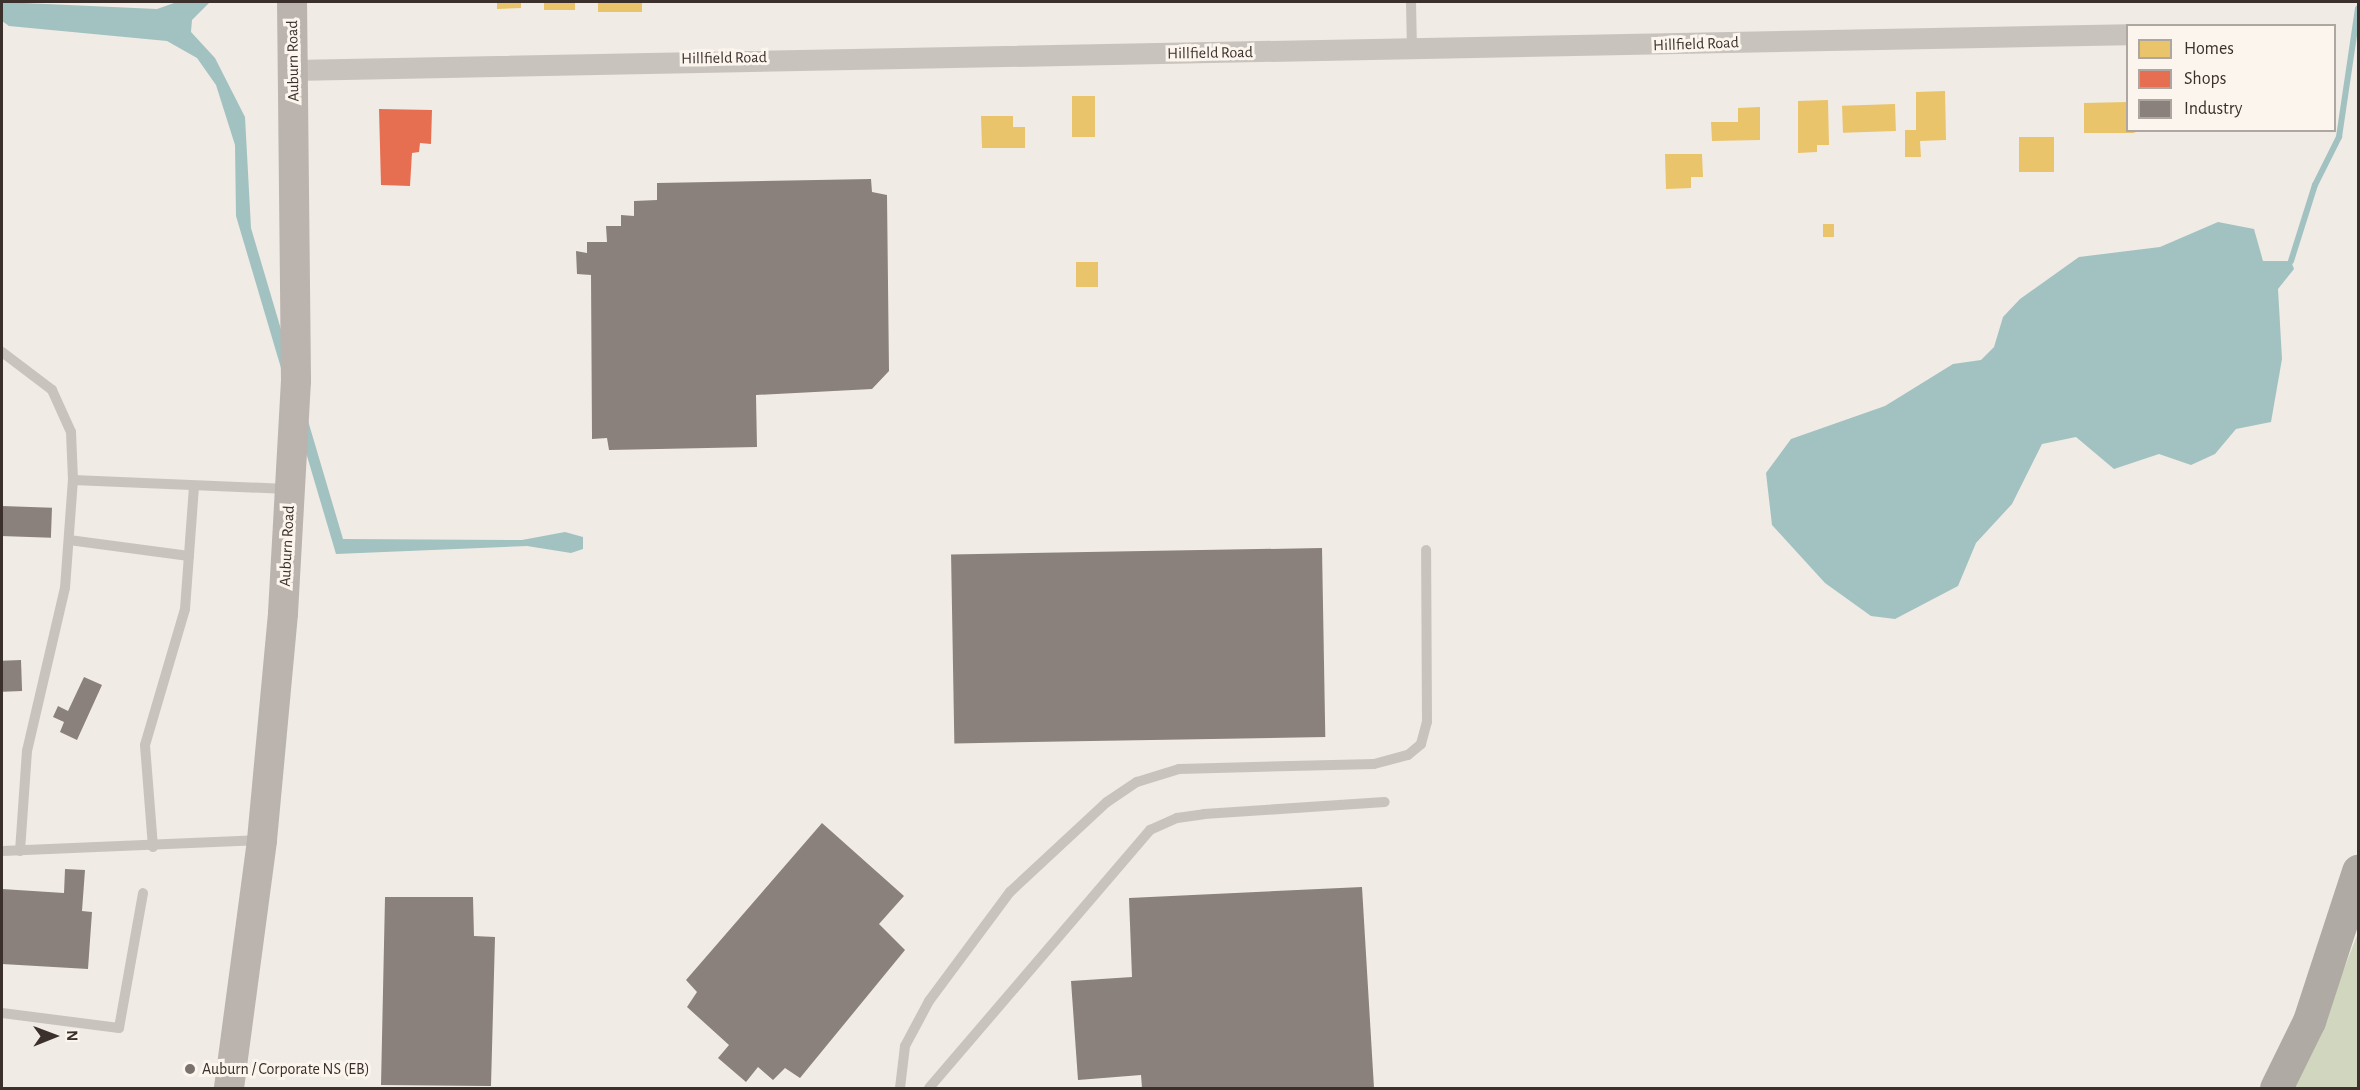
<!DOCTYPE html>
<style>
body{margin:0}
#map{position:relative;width:2360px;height:1090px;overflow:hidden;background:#f0ebe5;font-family:"Alegreya Sans",sans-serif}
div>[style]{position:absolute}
.green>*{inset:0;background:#d1d6bf}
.water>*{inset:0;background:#a1c2c1}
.homes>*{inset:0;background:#e9c46a;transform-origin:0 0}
.shops>*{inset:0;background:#e76f51}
.industry>*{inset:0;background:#8a817c;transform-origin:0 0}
.stream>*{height:6px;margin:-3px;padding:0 3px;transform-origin:3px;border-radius:3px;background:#a1c2c1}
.service>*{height:10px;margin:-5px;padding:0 5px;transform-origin:5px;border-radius:5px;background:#c9c3be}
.minor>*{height:21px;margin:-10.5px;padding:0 10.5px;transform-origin:10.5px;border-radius:10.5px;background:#c9c3be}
.secondary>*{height:30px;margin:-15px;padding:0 15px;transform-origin:15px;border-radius:15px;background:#bab3ae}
.motorway>*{height:33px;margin:-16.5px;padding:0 16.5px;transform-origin:16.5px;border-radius:16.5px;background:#afaaa4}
.dots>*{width:16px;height:16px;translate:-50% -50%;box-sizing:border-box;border:3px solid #fbf5ee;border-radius:50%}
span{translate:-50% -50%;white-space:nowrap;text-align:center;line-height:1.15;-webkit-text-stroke:6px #fbf5ee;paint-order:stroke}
.street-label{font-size:16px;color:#3b302b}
.poi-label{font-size:16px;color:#3b302b}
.left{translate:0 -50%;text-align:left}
.frame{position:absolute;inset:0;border:3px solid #3b302b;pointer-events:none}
.legend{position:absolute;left:2126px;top:24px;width:210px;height:108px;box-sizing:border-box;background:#fbf5ee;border:2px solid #aea6a0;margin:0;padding:8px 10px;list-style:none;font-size:18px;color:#3b302b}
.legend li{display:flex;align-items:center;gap:12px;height:30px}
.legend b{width:30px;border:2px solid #aea6a0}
.north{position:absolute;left:24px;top:1006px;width:60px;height:60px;-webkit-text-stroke:4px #fbf5ee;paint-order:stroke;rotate:89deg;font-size:16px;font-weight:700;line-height:24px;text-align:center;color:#3b302b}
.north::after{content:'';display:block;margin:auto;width:21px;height:27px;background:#3b302b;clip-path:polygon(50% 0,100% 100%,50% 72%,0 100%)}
</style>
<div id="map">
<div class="green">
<i style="clip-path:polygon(2358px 933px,2358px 1088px,2293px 1088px,2333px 997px)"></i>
</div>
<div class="water">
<i style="clip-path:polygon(2px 2px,157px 9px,177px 2px,210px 2px,192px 20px,191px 32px,215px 58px,245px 117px,251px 228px,343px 539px,522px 540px,565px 532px,583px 537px,583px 549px,571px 553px,527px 546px,336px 554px,236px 216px,235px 145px,216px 85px,197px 58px,167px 41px,9px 26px,2px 21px)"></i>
<i style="clip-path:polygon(2218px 222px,2254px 229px,2263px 261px,2291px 261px,2294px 269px,2278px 289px,2282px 359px,2271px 422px,2236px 429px,2215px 454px,2191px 465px,2159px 454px,2114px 469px,2076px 437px,2042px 444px,2012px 504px,1976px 543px,1958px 586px,1895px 619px,1871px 616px,1825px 583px,1772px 525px,1766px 473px,1791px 439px,1885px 406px,1953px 364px,1981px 360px,1994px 347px,2003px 317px,2020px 299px,2079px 257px,2160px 247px)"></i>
</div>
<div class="homes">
<i style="clip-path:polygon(497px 2px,521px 2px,521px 8px,497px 9px)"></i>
<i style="left:544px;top:2px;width:31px;height:8px"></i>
<i style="left:598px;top:2px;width:44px;height:10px"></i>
<i style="clip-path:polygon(1945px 91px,1946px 140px,1920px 141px,1921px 157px,1905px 157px,1905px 130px,1916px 130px,1916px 92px)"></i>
<i style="left:1072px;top:96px;width:23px;height:41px"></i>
<i style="clip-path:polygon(1828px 100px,1829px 145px,1817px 145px,1817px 152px,1798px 153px,1798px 101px)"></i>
<i style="clip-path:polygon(2128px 102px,2128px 130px,2136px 133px,2084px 133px,2084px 103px)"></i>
<i style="left:1895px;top:104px;width:27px;height:53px;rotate:88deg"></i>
<i style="clip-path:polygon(1760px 107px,1760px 140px,1712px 141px,1711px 122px,1738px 122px,1738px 108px)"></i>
<i style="clip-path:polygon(981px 116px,1013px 116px,1013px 127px,1025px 127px,1025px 148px,982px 148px)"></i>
<i style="left:2019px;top:137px;width:35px;height:35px"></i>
<i style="clip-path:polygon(1665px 154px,1702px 154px,1703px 177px,1691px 177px,1691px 188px,1666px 189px)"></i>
<i style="left:1823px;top:224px;width:11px;height:13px"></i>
<i style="left:1076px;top:262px;width:22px;height:25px"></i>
</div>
<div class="shops">
<i style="clip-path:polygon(379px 109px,432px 110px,431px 144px,420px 143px,419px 152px,412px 153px,410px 186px,381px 185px)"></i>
</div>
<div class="industry">
<i style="clip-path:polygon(871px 179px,872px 192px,887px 195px,889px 371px,872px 389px,756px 395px,757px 447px,609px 450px,607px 438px,592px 439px,591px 275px,577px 274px,576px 251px,587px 253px,587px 242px,607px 242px,606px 226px,621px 226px,621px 215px,634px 216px,634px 201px,657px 200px,657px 183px)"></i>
<i style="left:2px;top:506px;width:50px;height:30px;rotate:2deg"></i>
<i style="left:1322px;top:548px;width:189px;height:371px;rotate:89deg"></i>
<i style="left:21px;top:660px;width:31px;height:19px;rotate:88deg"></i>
<i style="clip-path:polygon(84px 677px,102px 685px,77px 740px,60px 732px,64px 722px,53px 717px,58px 706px,68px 711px)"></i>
<i style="clip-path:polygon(822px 823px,904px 896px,879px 924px,905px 950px,800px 1078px,785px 1068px,773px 1080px,758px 1067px,746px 1082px,718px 1058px,729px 1045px,687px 1007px,697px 992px,686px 980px)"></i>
<i style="clip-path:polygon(65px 869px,85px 870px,82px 911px,92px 912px,88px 969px,2px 964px,2px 889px,64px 893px)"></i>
<i style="clip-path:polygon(1362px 887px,1374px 1088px,1142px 1088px,1141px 1075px,1078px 1080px,1071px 981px,1132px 977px,1129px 898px)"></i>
<i style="clip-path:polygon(385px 897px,473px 897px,474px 936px,495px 937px,491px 1086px,381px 1085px)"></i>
</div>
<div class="stream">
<i style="left:2291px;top:261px;width:80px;rotate:-72.5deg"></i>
<i style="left:2315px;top:185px;width:54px;rotate:-63.4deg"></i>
<i style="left:2339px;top:137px;width:130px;rotate:-81.6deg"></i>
</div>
<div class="service">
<i style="left:1411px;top:2px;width:49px;rotate:88.8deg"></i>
<i style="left:2px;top:352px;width:63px;rotate:37.2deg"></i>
<i style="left:52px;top:390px;width:46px;rotate:65.7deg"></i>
<i style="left:71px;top:432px;width:48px;rotate:87.6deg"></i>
<i style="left:69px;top:540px;width:121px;rotate:7.6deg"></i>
<i style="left:153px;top:847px;width:102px;rotate:-94.5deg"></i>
<i style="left:145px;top:745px;width:142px;rotate:-73.6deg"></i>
<i style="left:185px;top:609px;width:123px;rotate:-85.8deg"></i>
<i style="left:2px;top:851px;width:259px;rotate:-2.4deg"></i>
<i style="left:20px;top:851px;width:100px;rotate:-86deg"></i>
<i style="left:27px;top:751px;width:167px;rotate:-76.9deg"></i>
<i style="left:65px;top:588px;width:108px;rotate:-85.8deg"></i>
<i style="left:73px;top:480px;width:214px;rotate:2.4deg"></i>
<i style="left:2px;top:1013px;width:118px;rotate:7.3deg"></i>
<i style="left:119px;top:1028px;width:137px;rotate:-79.9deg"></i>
<i style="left:900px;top:1088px;width:42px;rotate:-83.2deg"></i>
<i style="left:905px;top:1046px;width:51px;rotate:-61.9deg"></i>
<i style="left:929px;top:1001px;width:136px;rotate:-53.4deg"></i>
<i style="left:1010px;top:892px;width:132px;rotate:-42.9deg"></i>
<i style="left:1107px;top:802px;width:36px;rotate:-34deg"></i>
<i style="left:1137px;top:782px;width:44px;rotate:-17.2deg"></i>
<i style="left:1179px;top:769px;width:195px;rotate:-1.5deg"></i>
<i style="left:1374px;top:764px;width:35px;rotate:-15deg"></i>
<i style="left:1408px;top:755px;width:17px;rotate:-40deg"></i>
<i style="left:1421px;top:744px;width:23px;rotate:-75deg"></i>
<i style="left:1427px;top:722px;width:172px;rotate:-90.3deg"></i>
<i style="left:929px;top:1088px;width:340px;rotate:-49.4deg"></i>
<i style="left:1150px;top:830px;width:30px;rotate:-24deg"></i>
<i style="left:1177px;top:818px;width:27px;rotate:-8deg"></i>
<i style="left:1204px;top:814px;width:181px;rotate:-3.8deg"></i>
</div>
<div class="minor">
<i style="left:293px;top:70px;width:1835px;rotate:-1.12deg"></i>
</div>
<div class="secondary">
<i style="left:229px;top:1088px;width:250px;rotate:-82.4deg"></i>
<i style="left:262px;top:840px;width:228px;rotate:-84.7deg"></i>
<i style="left:283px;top:613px;width:232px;rotate:-86.8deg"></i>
<i style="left:296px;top:381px;width:379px;rotate:-90.6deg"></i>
</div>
<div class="motorway">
<i style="left:2276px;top:1088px;width:75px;rotate:-63.8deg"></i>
<i style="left:2309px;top:1021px;width:158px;rotate:-71.9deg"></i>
</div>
<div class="dots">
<i style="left:190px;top:1069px;background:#7a716c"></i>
</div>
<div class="street-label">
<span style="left:1696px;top:44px;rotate:-2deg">Hillfield Road</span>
<span style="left:1210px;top:53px;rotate:-1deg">Hillfield Road</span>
<span style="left:724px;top:58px;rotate:-1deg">Hillfield Road</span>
<span style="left:293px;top:61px;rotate:-91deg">Auburn Road</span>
<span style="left:287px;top:546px;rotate:-87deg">Auburn Road</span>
</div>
<div class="poi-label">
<span class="left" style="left:202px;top:1069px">Auburn / Corporate NS (EB)</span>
</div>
<div class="frame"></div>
<ul class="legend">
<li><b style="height:16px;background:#e9c46a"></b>Homes</li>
<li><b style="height:16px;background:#e76f51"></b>Shops</li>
<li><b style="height:16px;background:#8a817c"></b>Industry</li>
</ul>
<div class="north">N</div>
</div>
